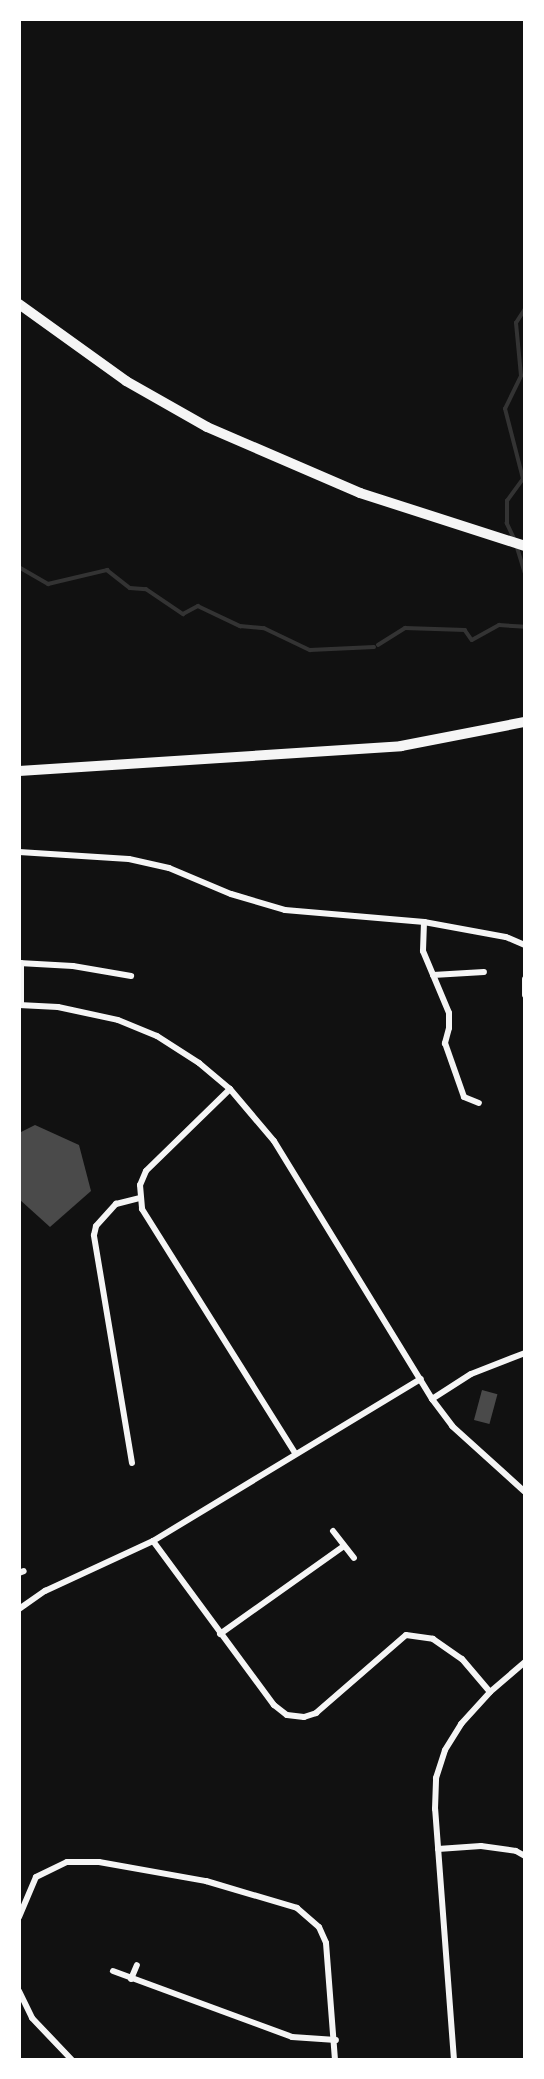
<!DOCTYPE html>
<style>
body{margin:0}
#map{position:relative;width:544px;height:2079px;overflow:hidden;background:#111;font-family:"Fira Sans Condensed",sans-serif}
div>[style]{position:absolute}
.stream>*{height:3.5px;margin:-1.75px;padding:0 1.75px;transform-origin:1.75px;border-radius:1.75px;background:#333}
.building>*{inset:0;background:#4a4a4a;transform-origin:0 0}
.minor>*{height:6px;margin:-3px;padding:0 3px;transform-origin:3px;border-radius:3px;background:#f5f5f5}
.secondary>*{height:10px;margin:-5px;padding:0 5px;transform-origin:5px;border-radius:5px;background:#f5f5f5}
.primary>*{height:10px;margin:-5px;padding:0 5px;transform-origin:5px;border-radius:5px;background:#f5f5f5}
span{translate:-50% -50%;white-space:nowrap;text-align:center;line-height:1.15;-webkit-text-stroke:6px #fff;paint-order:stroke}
.frame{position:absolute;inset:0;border:21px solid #fff;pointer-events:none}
</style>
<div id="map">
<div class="stream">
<i style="left:514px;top:539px;width:17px;rotate:-115deg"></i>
<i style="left:507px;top:524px;width:23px;rotate:-90deg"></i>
<i style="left:507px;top:501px;width:27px;rotate:-54deg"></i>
<i style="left:523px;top:479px;width:72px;rotate:-104.4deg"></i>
<i style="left:505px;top:409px;width:37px;rotate:-64deg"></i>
<i style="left:521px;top:376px;width:53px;rotate:-95.4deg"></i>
<i style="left:516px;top:323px;width:17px;rotate:-57deg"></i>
<i style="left:517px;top:546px;width:27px;rotate:73deg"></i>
<i style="left:19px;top:567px;width:34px;rotate:30deg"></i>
<i style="left:48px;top:584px;width:61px;rotate:-13.3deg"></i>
<i style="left:107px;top:570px;width:29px;rotate:38deg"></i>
<i style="left:130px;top:588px;width:16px;rotate:4deg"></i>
<i style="left:146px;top:589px;width:45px;rotate:34deg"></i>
<i style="left:183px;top:614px;width:17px;rotate:-28deg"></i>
<i style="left:198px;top:606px;width:47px;rotate:25.5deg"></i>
<i style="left:240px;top:626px;width:24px;rotate:5deg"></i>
<i style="left:264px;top:628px;width:51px;rotate:25.6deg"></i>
<i style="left:310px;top:650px;width:64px;rotate:-2.7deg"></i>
<i style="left:378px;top:645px;width:32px;rotate:-32deg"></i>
<i style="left:405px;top:628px;width:60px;rotate:1.9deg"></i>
<i style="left:465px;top:630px;width:12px;rotate:55deg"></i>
<i style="left:472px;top:640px;width:31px;rotate:-29deg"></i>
<i style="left:499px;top:625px;width:26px;rotate:4deg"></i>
</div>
<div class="building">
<i style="clip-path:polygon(35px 1125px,79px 1145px,91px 1191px,50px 1227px,19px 1199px,19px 1133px)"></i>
<i style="left:482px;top:1390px;width:16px;height:31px;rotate:15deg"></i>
</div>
<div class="minor">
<i style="left:19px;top:852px;width:110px;rotate:3.6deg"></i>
<i style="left:129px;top:859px;width:41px;rotate:12.7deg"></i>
<i style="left:169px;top:868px;width:67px;rotate:22.8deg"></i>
<i style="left:231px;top:894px;width:56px;rotate:16.5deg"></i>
<i style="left:285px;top:910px;width:140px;rotate:4.9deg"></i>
<i style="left:424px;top:922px;width:83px;rotate:10.4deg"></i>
<i style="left:506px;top:937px;width:21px;rotate:23deg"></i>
<i style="left:424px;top:922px;width:29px;rotate:92deg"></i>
<i style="left:423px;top:951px;width:67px;rotate:67.2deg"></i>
<i style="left:449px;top:1013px;width:15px;rotate:90deg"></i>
<i style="left:449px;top:1028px;width:16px;rotate:105deg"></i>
<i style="left:445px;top:1043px;width:57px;rotate:70.6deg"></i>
<i style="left:464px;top:1097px;width:16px;rotate:22deg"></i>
<i style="left:19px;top:963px;width:54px;rotate:3.2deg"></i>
<i style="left:73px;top:966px;width:59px;rotate:9.8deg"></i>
<i style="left:21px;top:963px;width:42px;rotate:90deg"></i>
<i style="left:433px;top:975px;width:51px;rotate:-3.4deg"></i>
<i style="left:525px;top:979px;width:16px;rotate:90deg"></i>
<i style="left:19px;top:1005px;width:39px;rotate:3deg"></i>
<i style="left:58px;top:1007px;width:61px;rotate:12.2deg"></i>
<i style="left:118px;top:1020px;width:42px;rotate:22.3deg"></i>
<i style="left:157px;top:1036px;width:50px;rotate:32.7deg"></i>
<i style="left:199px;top:1063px;width:40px;rotate:40deg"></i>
<i style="left:230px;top:1089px;width:68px;rotate:49.8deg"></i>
<i style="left:274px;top:1141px;width:303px;rotate:58.5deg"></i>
<i style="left:432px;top:1399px;width:34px;rotate:53deg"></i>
<i style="left:452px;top:1426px;width:98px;rotate:42.1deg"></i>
<i style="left:230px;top:1089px;width:117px;rotate:135.7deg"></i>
<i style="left:146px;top:1171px;width:15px;rotate:113deg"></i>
<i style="left:140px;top:1185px;width:24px;rotate:85deg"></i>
<i style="left:142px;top:1209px;width:288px;rotate:57.9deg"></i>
<i style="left:432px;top:1399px;width:46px;rotate:-32.7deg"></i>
<i style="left:471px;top:1374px;width:58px;rotate:-21.3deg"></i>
<i style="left:132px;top:1463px;width:231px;rotate:-99.5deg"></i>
<i style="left:94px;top:1235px;width:9px;rotate:-77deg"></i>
<i style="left:96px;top:1226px;width:30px;rotate:-48deg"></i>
<i style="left:116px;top:1204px;width:25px;rotate:-14deg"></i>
<i style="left:333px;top:1531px;width:34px;rotate:52deg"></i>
<i style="left:153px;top:1541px;width:204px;rotate:53.6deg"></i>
<i style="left:274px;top:1705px;width:16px;rotate:38deg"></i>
<i style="left:287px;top:1715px;width:17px;rotate:7deg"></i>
<i style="left:304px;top:1717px;width:13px;rotate:-18deg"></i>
<i style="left:316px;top:1713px;width:119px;rotate:-40.9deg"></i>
<i style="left:406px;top:1635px;width:27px;rotate:8deg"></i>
<i style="left:433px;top:1639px;width:35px;rotate:35deg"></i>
<i style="left:462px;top:1659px;width:43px;rotate:49.7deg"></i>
<i style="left:19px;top:1573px;width:5px;rotate:-22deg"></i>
<i style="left:19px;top:1609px;width:32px;rotate:-35deg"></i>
<i style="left:45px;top:1591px;width:119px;rotate:-24.8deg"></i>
<i style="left:153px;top:1541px;width:313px;rotate:-31.2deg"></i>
<i style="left:220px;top:1634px;width:152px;rotate:-35.4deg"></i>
<i style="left:438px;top:1849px;width:43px;rotate:-4deg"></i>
<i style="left:481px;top:1846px;width:35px;rotate:8deg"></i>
<i style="left:516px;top:1851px;width:10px;rotate:29deg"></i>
<i style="left:19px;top:1917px;width:43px;rotate:-67deg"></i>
<i style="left:36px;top:1877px;width:34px;rotate:-26deg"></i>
<i style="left:67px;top:1862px;width:32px"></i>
<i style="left:99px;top:1862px;width:109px;rotate:10.1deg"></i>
<i style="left:206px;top:1881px;width:95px;rotate:16.5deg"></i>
<i style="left:297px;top:1908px;width:29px;rotate:41deg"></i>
<i style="left:319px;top:1927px;width:17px;rotate:66deg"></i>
<i style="left:326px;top:1943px;width:117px;rotate:85.6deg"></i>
<i style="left:113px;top:1971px;width:191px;rotate:20.2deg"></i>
<i style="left:292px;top:2037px;width:44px;rotate:3.9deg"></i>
<i style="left:131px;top:1979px;width:15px;rotate:-67deg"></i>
<i style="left:19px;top:1991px;width:30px;rotate:64deg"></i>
<i style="left:32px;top:2018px;width:58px;rotate:46.4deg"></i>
<i style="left:454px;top:2060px;width:252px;rotate:-94.3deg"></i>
<i style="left:435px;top:1809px;width:31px;rotate:-88deg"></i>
<i style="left:436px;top:1778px;width:29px;rotate:-72deg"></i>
<i style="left:445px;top:1750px;width:31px;rotate:-58deg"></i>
<i style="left:461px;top:1724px;width:43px;rotate:-47.8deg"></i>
<i style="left:490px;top:1692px;width:46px;rotate:-40.6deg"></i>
</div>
<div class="secondary">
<i style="left:19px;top:771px;width:383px;rotate:-3.7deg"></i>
<i style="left:401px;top:746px;width:126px;rotate:-11deg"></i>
</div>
<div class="primary">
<i style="left:19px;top:304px;width:132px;rotate:35.7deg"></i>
<i style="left:126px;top:381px;width:93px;rotate:29.6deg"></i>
<i style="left:207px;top:427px;width:167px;rotate:23.3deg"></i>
<i style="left:360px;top:493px;width:173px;rotate:17.8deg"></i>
</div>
<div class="frame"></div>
</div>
